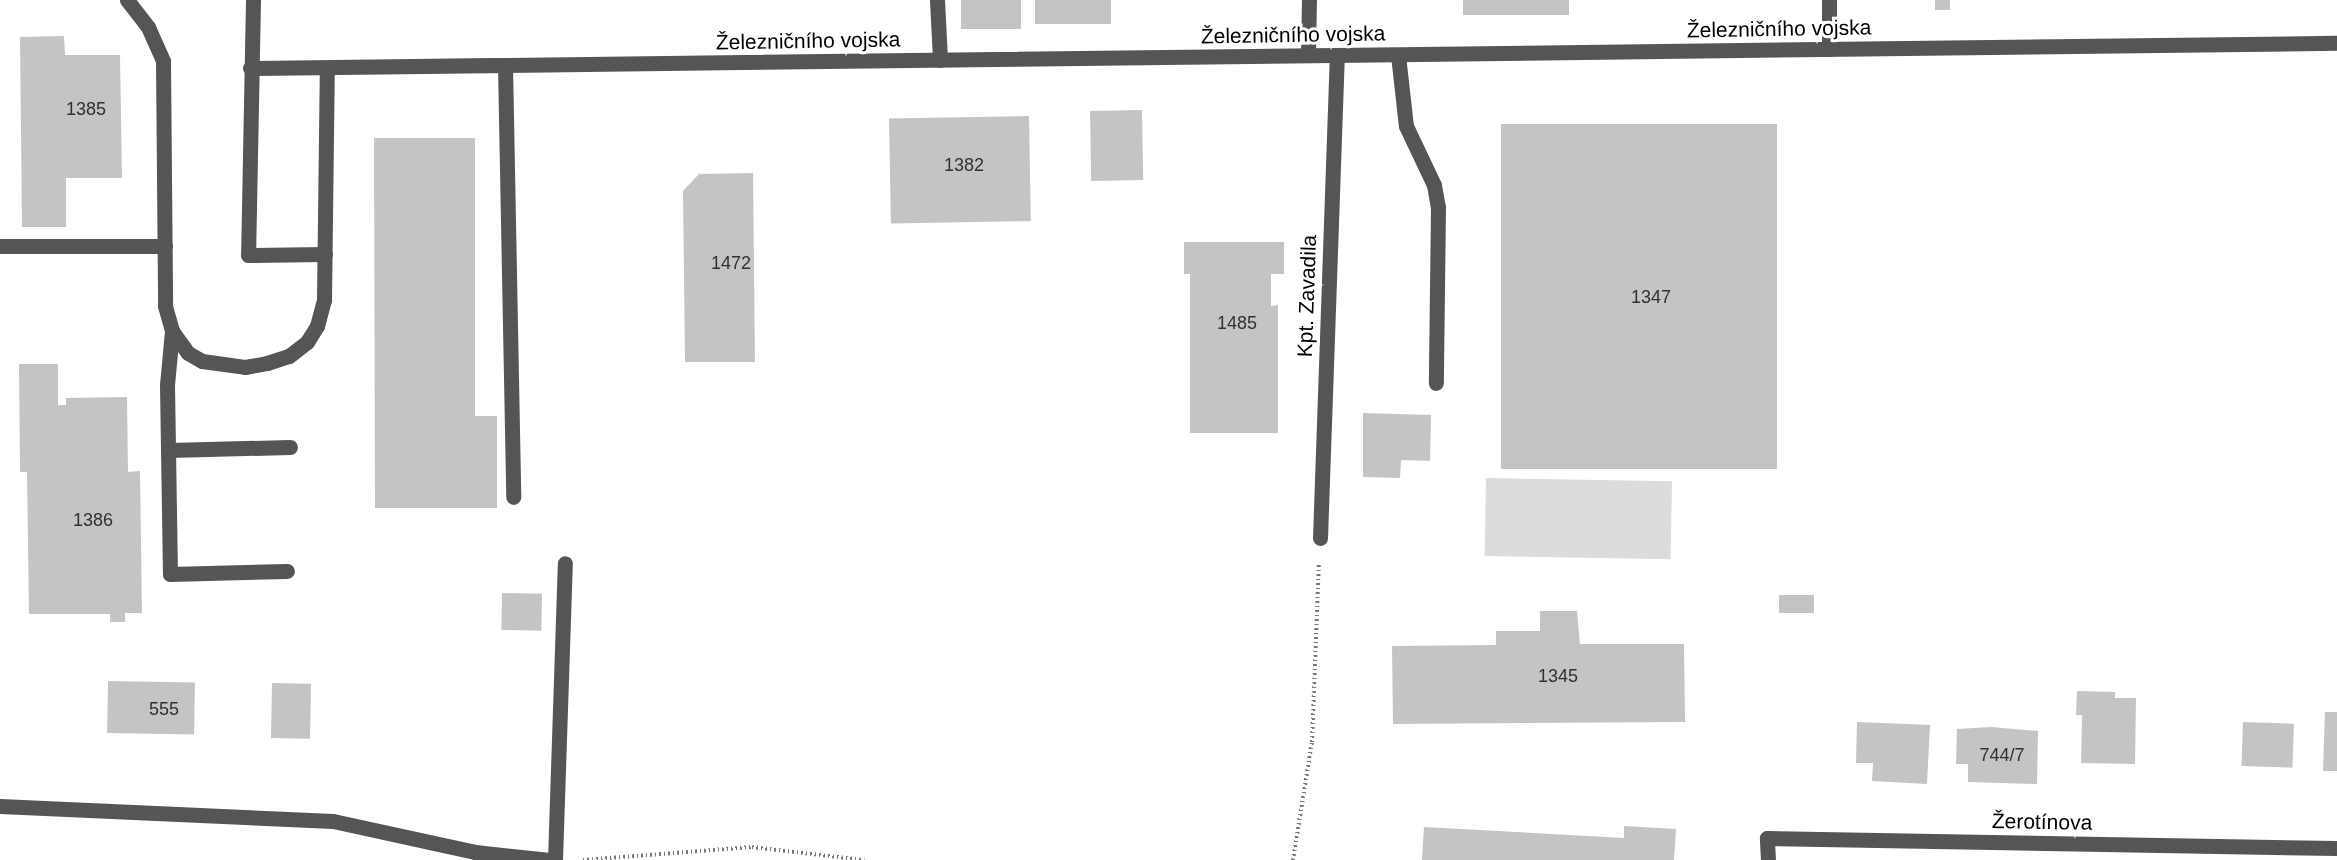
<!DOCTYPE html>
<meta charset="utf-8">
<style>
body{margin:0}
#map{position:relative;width:2337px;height:860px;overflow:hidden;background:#fff;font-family:Arial,sans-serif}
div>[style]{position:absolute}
.green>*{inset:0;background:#dcdcdc;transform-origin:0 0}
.building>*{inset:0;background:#c4c4c4;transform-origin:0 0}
.path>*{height:4px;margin-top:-2px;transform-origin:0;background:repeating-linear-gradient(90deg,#777 0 1.5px,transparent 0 4.5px)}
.minor>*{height:15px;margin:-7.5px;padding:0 7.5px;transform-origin:7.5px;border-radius:7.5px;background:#555}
span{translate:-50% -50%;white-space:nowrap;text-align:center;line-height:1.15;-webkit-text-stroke:6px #fff;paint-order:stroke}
.number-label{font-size:18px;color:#313131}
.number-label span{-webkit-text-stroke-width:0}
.street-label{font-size:21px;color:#000}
</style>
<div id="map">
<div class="green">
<i style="left:1486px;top:478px;width:186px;height:78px;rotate:1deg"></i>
</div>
<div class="building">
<i style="left:961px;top:0;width:60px;height:29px"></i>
<i style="left:1035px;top:0;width:76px;height:24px"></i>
<i style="left:1463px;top:0;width:106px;height:15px"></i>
<i style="left:1935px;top:0;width:15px;height:10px"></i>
<i style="clip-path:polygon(64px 36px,65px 55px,120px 55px,122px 178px,66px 178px,66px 227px,22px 227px,20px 37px)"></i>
<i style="left:1142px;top:110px;width:70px;height:52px;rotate:89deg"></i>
<i style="left:1029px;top:116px;width:105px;height:140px;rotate:89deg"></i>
<i style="left:1501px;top:124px;width:276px;height:345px"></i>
<i style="clip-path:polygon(374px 138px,475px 138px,475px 416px,497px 416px,497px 508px,375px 508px)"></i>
<i style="clip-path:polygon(753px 173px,755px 362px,685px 362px,683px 191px,699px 174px)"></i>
<i style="clip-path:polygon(1184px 242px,1284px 242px,1284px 274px,1271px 274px,1271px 306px,1278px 305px,1278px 433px,1190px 433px,1190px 274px,1184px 274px)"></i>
<i style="clip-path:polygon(19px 364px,58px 364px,58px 405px,66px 405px,66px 398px,127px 397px,128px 472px,140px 471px,142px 613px,125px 613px,125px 622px,110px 622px,110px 614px,29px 614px,27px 472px,20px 472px)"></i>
<i style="clip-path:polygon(1363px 413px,1431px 415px,1430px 461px,1401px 460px,1400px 478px,1363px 477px)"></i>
<i style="left:502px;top:593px;width:40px;height:37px;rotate:1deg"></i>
<i style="left:1779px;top:595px;width:35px;height:18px"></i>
<i style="clip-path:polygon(1540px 611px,1577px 611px,1580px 644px,1684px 644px,1685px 722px,1393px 724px,1392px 646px,1496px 645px,1496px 631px,1540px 631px)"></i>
<i style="left:108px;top:681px;width:87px;height:52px;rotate:1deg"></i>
<i style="left:272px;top:683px;width:39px;height:55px;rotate:1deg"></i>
<i style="clip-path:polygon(2077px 691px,2115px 692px,2115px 698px,2136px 698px,2135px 764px,2081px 763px,2082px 715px,2076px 715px)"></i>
<i style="clip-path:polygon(2325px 712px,2337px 712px,2337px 771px,2323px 771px)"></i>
<i style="clip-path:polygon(1857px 722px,1930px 725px,1927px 784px,1872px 781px,1873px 763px,1856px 763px)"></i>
<i style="left:2243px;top:722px;width:51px;height:44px;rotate:2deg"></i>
<i style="clip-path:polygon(1991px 727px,2038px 731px,2037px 784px,1968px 782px,1968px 764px,1956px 764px,1957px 729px)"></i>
<i style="clip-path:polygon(1624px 826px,1676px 829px,1674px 860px,1422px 860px,1424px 827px,1624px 838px)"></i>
</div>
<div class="path">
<i style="left:583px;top:860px;width:169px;rotate:-4.4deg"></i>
<i style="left:752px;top:847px;width:113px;rotate:6.6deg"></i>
<i style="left:1293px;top:860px;width:120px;rotate:-80.9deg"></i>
<i style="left:1312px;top:742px;width:179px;rotate:-87.8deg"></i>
</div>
<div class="minor">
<i style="left:127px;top:0;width:34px;rotate:52deg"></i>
<i style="left:148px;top:27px;width:37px;rotate:66deg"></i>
<i style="left:163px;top:61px;width:245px;rotate:89.5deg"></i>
<i style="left:165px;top:306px;width:26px;rotate:74deg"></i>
<i style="left:172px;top:331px;width:27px;rotate:54deg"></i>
<i style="left:188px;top:353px;width:16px;rotate:30deg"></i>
<i style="left:202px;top:361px;width:43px;rotate:7.9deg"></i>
<i style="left:245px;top:367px;width:22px;rotate:-10deg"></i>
<i style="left:267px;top:363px;width:23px;rotate:-18deg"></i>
<i style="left:289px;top:356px;width:23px;rotate:-38deg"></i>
<i style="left:307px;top:342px;width:19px;rotate:-58deg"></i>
<i style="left:317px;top:326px;width:27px;rotate:-75deg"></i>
<i style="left:324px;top:300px;width:232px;rotate:-89.3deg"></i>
<i style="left:253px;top:0;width:255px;rotate:91.1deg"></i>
<i style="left:248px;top:255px;width:77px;rotate:-0.7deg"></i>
<i style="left:937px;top:0;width:60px;rotate:87.1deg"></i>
<i style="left:1829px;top:0;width:49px;rotate:90deg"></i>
<i style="left:1308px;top:55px;width:55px;rotate:-89deg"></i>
<i style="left:1398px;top:55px;width:71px;rotate:83.6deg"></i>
<i style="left:1406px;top:126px;width:65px;rotate:64.6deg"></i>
<i style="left:1434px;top:185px;width:22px;rotate:80deg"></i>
<i style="left:1438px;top:207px;width:176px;rotate:90.7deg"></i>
<i style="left:505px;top:65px;width:432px;rotate:88.9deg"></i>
<i style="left:250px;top:68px;width:2087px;rotate:-0.69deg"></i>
<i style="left:0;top:246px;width:165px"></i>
<i style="left:172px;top:331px;width:54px;rotate:95.3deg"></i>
<i style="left:167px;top:385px;width:189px;rotate:89.1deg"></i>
<i style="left:170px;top:574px;width:117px;rotate:-1.5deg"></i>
<i style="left:168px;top:450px;width:122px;rotate:-1.4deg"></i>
<i style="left:1320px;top:538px;width:483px;rotate:-88deg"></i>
<i style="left:0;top:806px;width:333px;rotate:2.6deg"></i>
<i style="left:333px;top:821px;width:145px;rotate:12.3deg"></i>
<i style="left:475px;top:852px;width:75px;rotate:6.1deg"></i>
<i style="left:555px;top:860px;width:297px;rotate:-88.1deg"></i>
<i style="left:1768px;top:860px;width:22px;rotate:-93deg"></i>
<i style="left:1767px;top:838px;width:570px;rotate:1.01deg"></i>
</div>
<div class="number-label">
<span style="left:86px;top:109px">1385</span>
<span style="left:964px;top:165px">1382</span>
<span style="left:731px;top:263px">1472</span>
<span style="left:1651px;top:297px">1347</span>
<span style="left:1237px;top:323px">1485</span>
<span style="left:93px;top:520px">1386</span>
<span style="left:1558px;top:676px">1345</span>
<span style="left:164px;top:709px">555</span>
<span style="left:2002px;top:755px">744/7</span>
</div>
<div class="street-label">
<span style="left:1779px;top:29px;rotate:-1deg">Železničního vojska</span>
<span style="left:1293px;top:35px;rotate:-1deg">Železničního vojska</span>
<span style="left:808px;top:41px;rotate:-1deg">Železničního vojska</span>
<span style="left:1307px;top:296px;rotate:-88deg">Kpt. Zavadila</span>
<span style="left:2042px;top:822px;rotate:1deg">Žerotínova</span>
</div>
</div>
